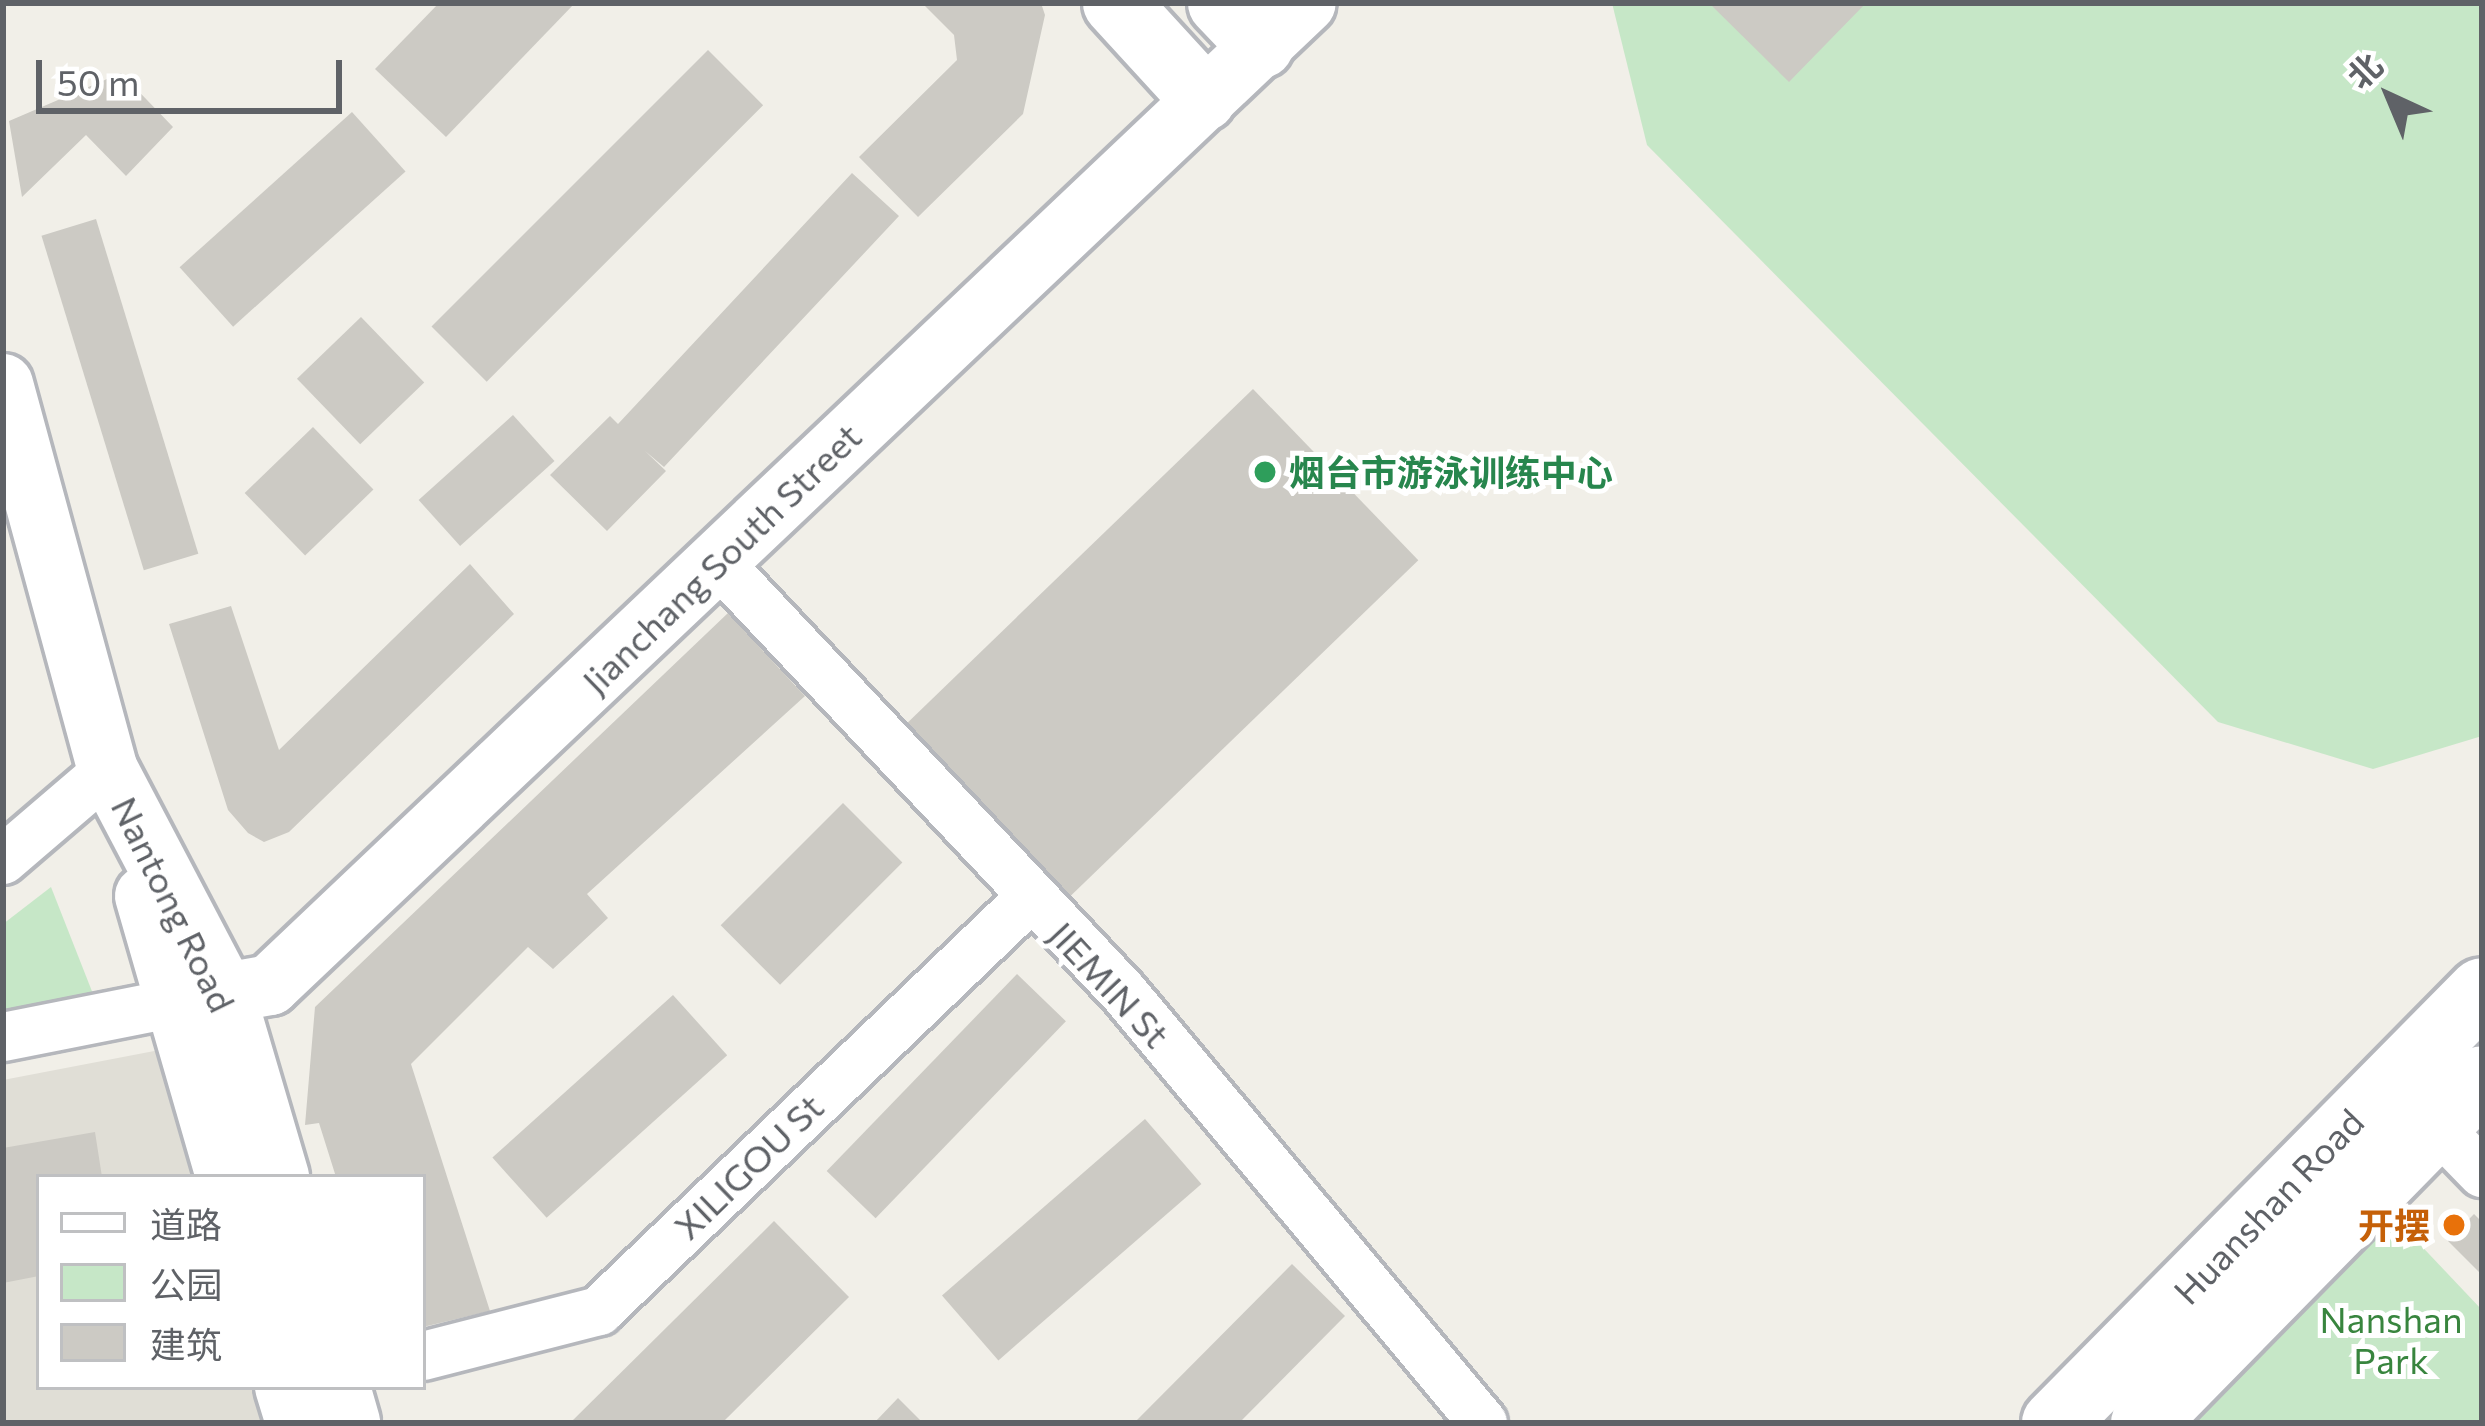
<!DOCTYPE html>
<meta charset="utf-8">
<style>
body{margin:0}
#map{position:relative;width:2485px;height:1426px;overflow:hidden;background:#f1efe8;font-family:Commissioner,"Noto Sans SC",sans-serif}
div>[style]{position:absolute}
.education>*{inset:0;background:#e0ded6}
.green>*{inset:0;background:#c6e7c7}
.building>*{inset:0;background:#cccac4;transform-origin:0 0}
.roads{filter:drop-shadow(3px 0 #b5b7bc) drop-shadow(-3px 0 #b5b7bc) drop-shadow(0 3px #b5b7bc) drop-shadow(0 -3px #b5b7bc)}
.minor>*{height:48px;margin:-24px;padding:0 24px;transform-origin:24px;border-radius:24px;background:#fff}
.tertiary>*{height:60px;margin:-30px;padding:0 30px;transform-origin:30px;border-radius:30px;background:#fff}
.secondary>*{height:66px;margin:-33px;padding:0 33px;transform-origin:33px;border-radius:33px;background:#fff}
.dots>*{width:33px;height:33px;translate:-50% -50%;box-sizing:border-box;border:6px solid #fff;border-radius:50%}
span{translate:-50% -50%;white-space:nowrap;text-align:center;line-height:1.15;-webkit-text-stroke:10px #fff;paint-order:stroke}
.leisure-label{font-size:36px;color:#27864d;font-weight:700}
.left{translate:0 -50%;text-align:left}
.street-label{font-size:36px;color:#5f6267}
.food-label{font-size:36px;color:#c56008;font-weight:700}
.right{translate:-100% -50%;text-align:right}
.park-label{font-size:36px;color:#38853e}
.frame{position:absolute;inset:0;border:6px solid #5f6267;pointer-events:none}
.legend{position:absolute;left:36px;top:1174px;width:390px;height:216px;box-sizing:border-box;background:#fff;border:3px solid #bfc0c2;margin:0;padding:15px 21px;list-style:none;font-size:36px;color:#5f6267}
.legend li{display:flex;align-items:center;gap:24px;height:60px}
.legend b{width:60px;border:3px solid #bfc0c2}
.north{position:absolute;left:2329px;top:36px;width:120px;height:120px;-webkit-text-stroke:9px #fff;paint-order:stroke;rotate:316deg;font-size:33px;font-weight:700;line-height:48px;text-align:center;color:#5f6267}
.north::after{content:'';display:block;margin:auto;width:42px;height:54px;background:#5f6267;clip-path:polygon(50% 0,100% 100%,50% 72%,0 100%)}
.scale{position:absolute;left:36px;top:60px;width:306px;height:54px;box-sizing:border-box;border:6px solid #5f6267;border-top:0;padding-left:15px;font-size:36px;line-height:42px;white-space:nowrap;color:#5f6267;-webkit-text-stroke:9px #fff;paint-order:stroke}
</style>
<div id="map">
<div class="education">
<i style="clip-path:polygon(196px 1043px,227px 1177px,39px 1177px,39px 1387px,276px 1387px,285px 1423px,3px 1423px,3px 1080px)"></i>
</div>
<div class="green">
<i style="clip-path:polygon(1612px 3px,2482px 3px,2482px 736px,2373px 769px,2218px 722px,1647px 145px)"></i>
<i style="clip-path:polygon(51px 887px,95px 999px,3px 1015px,3px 924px)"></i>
<i style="clip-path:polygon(2394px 1217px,2482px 1310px,2482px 1423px,2191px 1423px)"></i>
</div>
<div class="building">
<i style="clip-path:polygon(439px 3px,575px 3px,446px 137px,375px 69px)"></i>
<i style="clip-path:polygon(922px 3px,1041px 3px,1045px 15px,1023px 114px,918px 217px,859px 157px,957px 60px,954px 35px)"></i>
<i style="clip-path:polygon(1709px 3px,1866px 3px,1789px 82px)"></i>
<i style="left:708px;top:50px;width:78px;height:391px;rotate:45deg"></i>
<i style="clip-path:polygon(121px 73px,173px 127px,126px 176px,86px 135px,22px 197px,9px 121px)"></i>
<i style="left:352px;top:112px;width:80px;height:232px;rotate:48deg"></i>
<i style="clip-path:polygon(852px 173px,899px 216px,664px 467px,645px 451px,666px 471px,607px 531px,550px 475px,610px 416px,618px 424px)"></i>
<i style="left:96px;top:219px;width:350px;height:57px;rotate:73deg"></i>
<i style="left:361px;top:317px;width:91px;height:89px;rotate:46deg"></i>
<i style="left:1253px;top:389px;width:238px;height:490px;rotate:46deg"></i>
<i style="left:513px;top:415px;width:62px;height:127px;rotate:48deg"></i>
<i style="left:313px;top:427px;width:87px;height:95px;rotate:46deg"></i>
<i style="clip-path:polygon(470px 564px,514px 614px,289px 832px,264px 842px,248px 833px,228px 810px,169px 624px,231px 606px,279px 750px)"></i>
<i style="clip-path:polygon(728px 613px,805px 696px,587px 894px,608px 918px,553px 969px,528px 947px,411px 1064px,490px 1311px,423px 1327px,423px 1177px,336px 1177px,319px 1123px,305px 1125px,315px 1007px)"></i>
<i style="left:843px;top:803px;width:84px;height:173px;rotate:45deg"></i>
<i style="left:1017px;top:974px;width:68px;height:274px;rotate:44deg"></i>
<i style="left:673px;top:995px;width:81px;height:243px;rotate:48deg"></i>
<i style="left:1145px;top:1119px;width:86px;height:269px;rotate:49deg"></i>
<i style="clip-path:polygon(95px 1132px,102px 1177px,39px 1177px,39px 1276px,3px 1283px,3px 1148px)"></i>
<i style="clip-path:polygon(2474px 1214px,2482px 1222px,2482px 1275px,2448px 1241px)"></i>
<i style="clip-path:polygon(774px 1221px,849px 1297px,722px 1423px,570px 1423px)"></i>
<i style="clip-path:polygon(1292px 1264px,1345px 1316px,1239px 1423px,1134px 1423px)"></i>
<i style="clip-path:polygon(898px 1398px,923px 1423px,874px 1423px)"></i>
</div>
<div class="roads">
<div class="minor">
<i style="left:718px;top:562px;width:592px;rotate:46.71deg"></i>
<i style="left:1124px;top:993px;width:560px;rotate:50.14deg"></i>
<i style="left:3px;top:860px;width:138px;rotate:-40.6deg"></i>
<i style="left:3px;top:1037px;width:211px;rotate:-11.2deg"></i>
<i style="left:2414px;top:1103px;width:98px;rotate:45.8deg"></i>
<i style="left:423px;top:1356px;width:182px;rotate:-14.3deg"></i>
<i style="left:599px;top:1311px;width:597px;rotate:-43.78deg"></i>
</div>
<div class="tertiary">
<i style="left:3px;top:384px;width:400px;rotate:74.8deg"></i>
<i style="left:108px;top:770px;width:252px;rotate:62.3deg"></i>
<i style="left:225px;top:993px;width:192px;rotate:73.6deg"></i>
<i style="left:145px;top:896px;width:292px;rotate:73.9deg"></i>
<i style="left:225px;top:993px;width:46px;rotate:-10.1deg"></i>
<i style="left:270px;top:985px;width:1427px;rotate:-43.47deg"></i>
<i style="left:285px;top:1387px;width:38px;rotate:73deg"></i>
<i style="left:340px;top:1387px;width:37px;rotate:74deg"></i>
</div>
<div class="secondary">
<i style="left:1116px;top:3px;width:129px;rotate:47.5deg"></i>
<i style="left:1221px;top:3px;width:58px;rotate:46.4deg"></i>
<i style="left:2055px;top:1423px;width:607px;rotate:-45.33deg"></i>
<i style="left:2144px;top:1423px;width:482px;rotate:-45.5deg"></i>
</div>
</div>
<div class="dots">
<i style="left:1265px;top:472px;background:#2e9e5b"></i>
<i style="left:2454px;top:1225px;background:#e8710a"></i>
</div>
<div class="leisure-label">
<span class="left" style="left:1289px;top:472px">烟台市游泳训练中心</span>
</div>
<div class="street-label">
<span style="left:721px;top:558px;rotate:-44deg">Jianchang South Street</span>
<span style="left:174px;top:904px;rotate:64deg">Nantong Road</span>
<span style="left:1110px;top:984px;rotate:47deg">JIEMIN St</span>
<span style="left:748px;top:1166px;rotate:-44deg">XILIGOU St</span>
<span style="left:2268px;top:1206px;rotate:-46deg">Huanshan Road</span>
</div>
<div class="food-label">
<span class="right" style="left:2430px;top:1225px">开摆</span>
</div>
<div class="park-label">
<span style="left:2391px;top:1339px">Nanshan<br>Park</span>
</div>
<div class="frame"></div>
<ul class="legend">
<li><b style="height:15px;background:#fff"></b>道路</li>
<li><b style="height:33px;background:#c6e7c7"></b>公园</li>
<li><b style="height:33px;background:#cccac4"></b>建筑</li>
</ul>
<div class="north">北</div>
<div class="scale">50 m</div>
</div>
